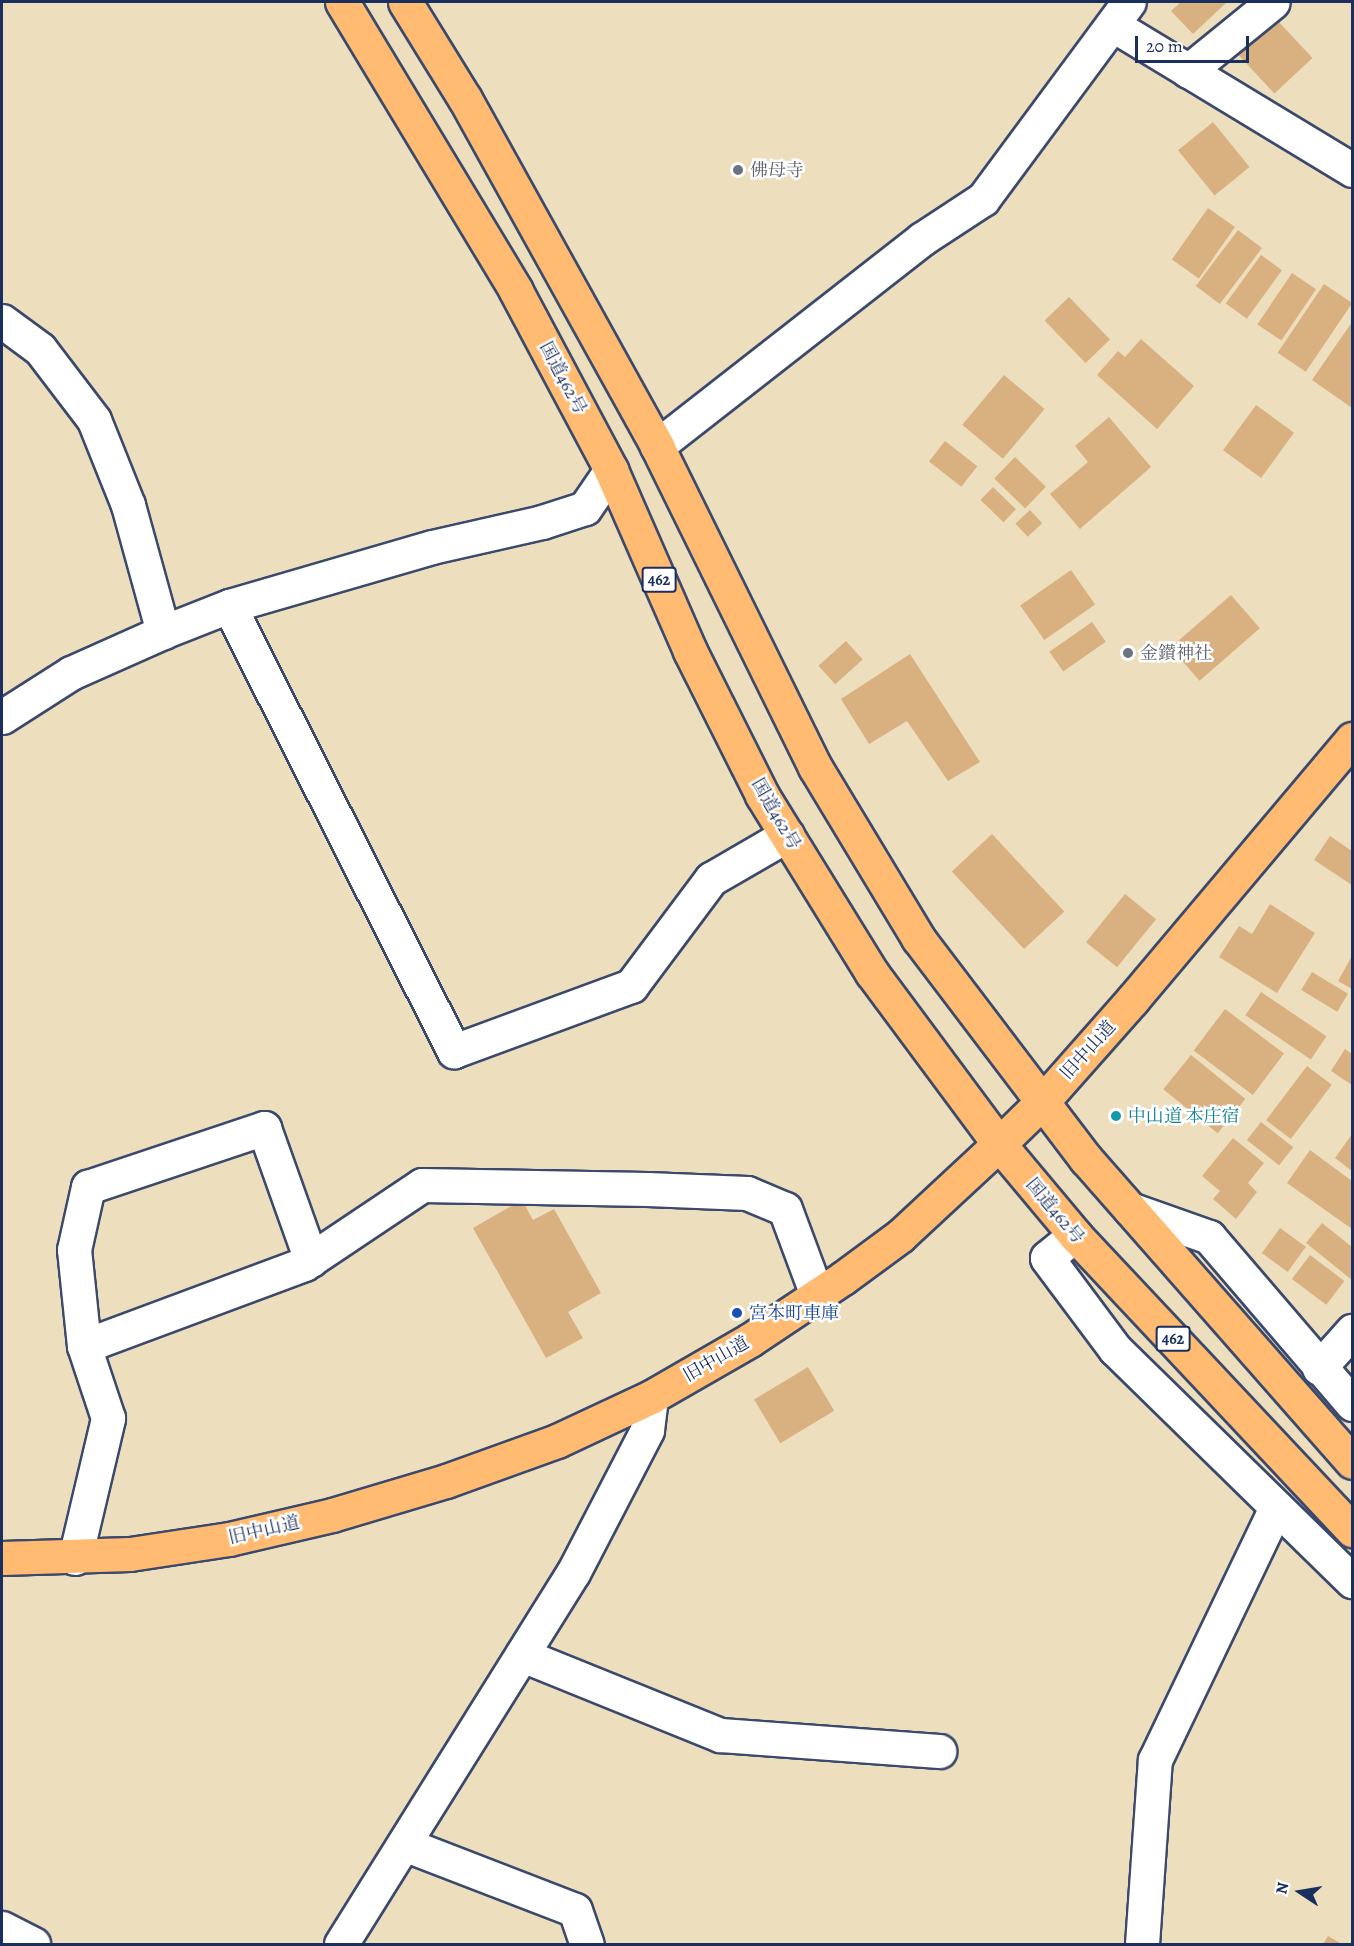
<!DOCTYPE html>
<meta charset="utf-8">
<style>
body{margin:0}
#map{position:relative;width:1354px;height:1946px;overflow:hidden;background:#eddfbd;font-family:Alegreya,"Noto Serif JP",serif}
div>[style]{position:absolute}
.building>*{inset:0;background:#d9b180;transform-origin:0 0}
.roads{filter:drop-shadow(2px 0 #3a496c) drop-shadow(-2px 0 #3a496c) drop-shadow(0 2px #3a496c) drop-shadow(0 -2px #3a496c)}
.minor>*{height:33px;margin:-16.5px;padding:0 16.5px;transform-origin:16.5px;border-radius:16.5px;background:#fff}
.major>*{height:33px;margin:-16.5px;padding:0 16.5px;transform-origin:16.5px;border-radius:16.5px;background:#ffbb71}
.highway>*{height:33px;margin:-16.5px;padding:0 16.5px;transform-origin:16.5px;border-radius:16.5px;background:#ffbb71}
.dots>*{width:16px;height:16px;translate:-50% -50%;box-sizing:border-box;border:3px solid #fff;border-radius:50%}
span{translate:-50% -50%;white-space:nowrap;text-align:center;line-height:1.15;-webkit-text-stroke:5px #fff;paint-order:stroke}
.shield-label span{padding:2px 4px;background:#fff;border:2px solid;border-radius:4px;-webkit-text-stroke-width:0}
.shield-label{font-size:16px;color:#1b2f5e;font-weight:700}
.worship-label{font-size:18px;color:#5b616d}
.left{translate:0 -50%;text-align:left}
.street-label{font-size:18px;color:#1b2f5e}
.culture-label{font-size:18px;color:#0d838f}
.transit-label{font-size:18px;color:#164399}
.frame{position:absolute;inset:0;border:3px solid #1b2f5e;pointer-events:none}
.north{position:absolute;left:1270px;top:1862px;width:60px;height:60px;-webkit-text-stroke:4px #fff;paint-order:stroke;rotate:282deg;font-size:16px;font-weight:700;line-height:24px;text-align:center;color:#1b2f5e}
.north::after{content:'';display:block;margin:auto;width:21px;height:27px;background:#1b2f5e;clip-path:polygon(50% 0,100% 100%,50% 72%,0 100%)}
.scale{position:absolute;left:1135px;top:36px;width:114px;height:27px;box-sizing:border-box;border:3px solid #1b2f5e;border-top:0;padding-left:8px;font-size:18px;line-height:21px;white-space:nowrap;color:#1b2f5e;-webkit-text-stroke:4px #fff;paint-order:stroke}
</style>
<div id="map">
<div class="building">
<i style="clip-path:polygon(1181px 2px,1227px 2px,1193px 34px,1171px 11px)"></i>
<i style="left:1277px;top:20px;width:52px;height:52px;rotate:47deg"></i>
<i style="left:1213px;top:122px;width:58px;height:45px;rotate:51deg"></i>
<i style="left:1208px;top:208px;width:33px;height:63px;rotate:35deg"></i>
<i style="left:1238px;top:230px;width:30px;height:70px;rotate:37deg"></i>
<i style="left:1261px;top:255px;width:26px;height:60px;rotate:36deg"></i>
<i style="left:1292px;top:273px;width:29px;height:62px;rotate:34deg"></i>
<i style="left:1324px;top:284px;width:34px;height:83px;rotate:34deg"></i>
<i style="left:1069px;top:297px;width:59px;height:34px;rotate:46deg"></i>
<i style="clip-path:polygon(1352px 322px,1352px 408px,1312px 380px)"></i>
<i style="clip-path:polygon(1141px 339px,1194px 386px,1157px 429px,1097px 375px,1118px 351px,1125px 357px)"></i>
<i style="left:1004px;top:375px;width:53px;height:65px;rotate:40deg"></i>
<i style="left:1256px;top:405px;width:47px;height:56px;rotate:36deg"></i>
<i style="clip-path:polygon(1109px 417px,1151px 467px,1080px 529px,1050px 494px,1088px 462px,1075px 446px)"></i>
<i style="left:945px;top:441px;width:41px;height:26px;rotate:38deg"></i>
<i style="left:1015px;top:457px;width:43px;height:30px;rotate:44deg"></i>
<i style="left:993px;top:487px;width:32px;height:18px;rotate:44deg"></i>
<i style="left:1030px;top:510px;width:18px;height:20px;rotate:47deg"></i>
<i style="left:1071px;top:570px;width:42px;height:62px;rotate:55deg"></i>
<i style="left:1231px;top:595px;width:44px;height:80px;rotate:49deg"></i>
<i style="left:1092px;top:622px;width:24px;height:52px;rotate:55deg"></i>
<i style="left:846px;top:641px;width:25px;height:37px;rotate:48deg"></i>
<i style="clip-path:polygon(910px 654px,980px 762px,948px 781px,907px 721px,869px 744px,841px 699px)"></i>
<i style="left:992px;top:834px;width:106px;height:55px;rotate:47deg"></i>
<i style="clip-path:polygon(1330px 836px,1352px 851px,1352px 885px,1314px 860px)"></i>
<i style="left:1125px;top:894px;width:40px;height:62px;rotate:39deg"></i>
<i style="clip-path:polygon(1270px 904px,1315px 933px,1277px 993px,1219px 957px,1239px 926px,1252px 934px)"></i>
<i style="clip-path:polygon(1352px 956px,1352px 989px,1338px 981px)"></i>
<i style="left:1312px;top:972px;width:42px;height:21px;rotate:31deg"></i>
<i style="left:1261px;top:992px;width:79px;height:28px;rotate:34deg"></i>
<i style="left:1225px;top:1009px;width:74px;height:52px;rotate:37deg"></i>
<i style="clip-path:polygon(1345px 1049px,1352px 1054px,1352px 1085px,1331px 1071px)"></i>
<i style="left:1191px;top:1055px;width:70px;height:44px;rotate:39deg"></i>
<i style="left:1307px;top:1066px;width:31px;height:68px;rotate:37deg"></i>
<i style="left:1261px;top:1122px;width:41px;height:23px;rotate:38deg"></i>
<i style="clip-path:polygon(1352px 1134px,1352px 1171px,1335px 1158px)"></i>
<i style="clip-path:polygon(1233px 1138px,1264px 1163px,1248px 1183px,1257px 1192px,1236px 1219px,1213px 1199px,1220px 1191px,1202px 1176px)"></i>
<i style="clip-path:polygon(1310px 1150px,1352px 1181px,1352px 1229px,1287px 1183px)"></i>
<i style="clip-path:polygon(522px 1200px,533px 1220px,554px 1209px,601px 1293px,568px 1312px,583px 1338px,546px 1358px,473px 1228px)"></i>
<i style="clip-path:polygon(1322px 1223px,1352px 1247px,1352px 1280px,1306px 1243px)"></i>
<i style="left:1280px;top:1228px;width:32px;height:31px;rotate:36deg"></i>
<i style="left:1310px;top:1255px;width:43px;height:30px;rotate:37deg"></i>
<i style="left:808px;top:1367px;width:51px;height:63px;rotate:59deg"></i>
<i style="clip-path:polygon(1328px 1936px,1342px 1944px,1323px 1944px)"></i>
</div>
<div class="roads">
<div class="minor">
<i style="left:1113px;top:25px;width:280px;rotate:31.2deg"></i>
<i style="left:1188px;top:71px;width:109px;rotate:-39.1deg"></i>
<i style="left:2px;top:321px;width:47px;rotate:36.4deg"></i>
<i style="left:40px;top:349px;width:89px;rotate:52.7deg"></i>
<i style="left:94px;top:420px;width:92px;rotate:68.2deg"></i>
<i style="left:128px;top:505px;width:132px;rotate:74.6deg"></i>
<i style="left:657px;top:446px;width:336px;rotate:-38deg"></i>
<i style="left:922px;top:239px;width:73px;rotate:-33.3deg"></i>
<i style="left:983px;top:199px;width:245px;rotate:-53.5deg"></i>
<i style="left:229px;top:606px;width:499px;rotate:63.2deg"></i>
<i style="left:454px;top:1051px;width:189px;rotate:-20.2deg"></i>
<i style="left:631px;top:986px;width:134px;rotate:-53.2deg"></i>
<i style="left:711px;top:879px;width:88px;rotate:-30.1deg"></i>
<i style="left:2px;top:717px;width:82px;rotate:-32.5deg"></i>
<i style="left:71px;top:673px;width:101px;rotate:-24deg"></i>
<i style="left:163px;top:632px;width:71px;rotate:-21.5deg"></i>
<i style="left:229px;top:606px;width:211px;rotate:-16.2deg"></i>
<i style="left:432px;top:547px;width:113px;rotate:-12.8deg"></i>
<i style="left:542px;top:522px;width:45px;rotate:-18deg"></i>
<i style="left:585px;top:508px;width:46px;rotate:-55.6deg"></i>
<i style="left:1130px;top:1209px;width:84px;rotate:19.5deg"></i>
<i style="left:1209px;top:1237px;width:220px;rotate:49.4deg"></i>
<i style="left:1075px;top:1235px;width:36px;rotate:141deg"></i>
<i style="left:1047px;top:1258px;width:114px;rotate:53.2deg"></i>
<i style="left:1115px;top:1349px;width:332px;rotate:44.4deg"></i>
<i style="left:84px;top:1346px;width:97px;rotate:-95.9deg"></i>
<i style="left:74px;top:1250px;width:65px;rotate:-77.5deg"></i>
<i style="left:88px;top:1187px;width:186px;rotate:-18.5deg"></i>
<i style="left:264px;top:1128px;width:140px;rotate:70.4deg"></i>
<i style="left:1319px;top:1368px;width:50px;rotate:-48.3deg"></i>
<i style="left:75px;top:1558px;width:144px;rotate:-76.7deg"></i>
<i style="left:108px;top:1418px;width:76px;rotate:-108.4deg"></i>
<i style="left:84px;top:1346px;width:235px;rotate:-20.4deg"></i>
<i style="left:304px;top:1264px;width:142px;rotate:-33.8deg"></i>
<i style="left:422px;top:1185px;width:225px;rotate:1deg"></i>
<i style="left:647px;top:1189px;width:100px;rotate:2.3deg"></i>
<i style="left:747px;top:1193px;width:41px;rotate:22.8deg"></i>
<i style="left:785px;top:1209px;width:92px;rotate:69.6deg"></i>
<i style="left:522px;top:1655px;width:214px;rotate:22deg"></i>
<i style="left:720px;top:1735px;width:220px;rotate:4.2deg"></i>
<i style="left:404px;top:1844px;width:183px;rotate:21.1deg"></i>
<i style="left:575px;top:1910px;width:36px;rotate:71deg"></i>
<i style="left:2px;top:1928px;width:35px;rotate:27deg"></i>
<i style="left:341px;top:1944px;width:438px;rotate:-58deg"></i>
<i style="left:573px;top:1573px;width:161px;rotate:-62.6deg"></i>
<i style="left:647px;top:1430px;width:33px;rotate:-83deg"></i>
<i style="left:1142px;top:1944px;width:184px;rotate:-86deg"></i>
<i style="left:1155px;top:1760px;width:280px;rotate:-64.4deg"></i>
</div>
<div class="major">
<i style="left:2px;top:1558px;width:128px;rotate:-1.8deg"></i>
<i style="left:130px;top:1554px;width:100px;rotate:-8.6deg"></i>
<i style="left:229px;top:1539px;width:106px;rotate:-13.1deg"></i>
<i style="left:332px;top:1515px;width:119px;rotate:-16.6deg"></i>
<i style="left:446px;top:1481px;width:118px;rotate:-19.8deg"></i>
<i style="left:557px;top:1441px;width:104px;rotate:-25.1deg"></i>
<i style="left:651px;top:1397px;width:114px;rotate:-29.9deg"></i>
<i style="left:750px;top:1340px;width:112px;rotate:-33.7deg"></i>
<i style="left:843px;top:1278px;width:71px;rotate:-36.4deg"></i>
<i style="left:900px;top:1236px;width:135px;rotate:-42.9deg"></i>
<i style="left:999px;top:1144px;width:60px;rotate:-44.3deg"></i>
<i style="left:1042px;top:1102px;width:137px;rotate:-48.5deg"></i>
<i style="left:1133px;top:999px;width:340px;rotate:-49.9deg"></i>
</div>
<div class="highway">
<i style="left:342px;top:2px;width:337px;rotate:58.9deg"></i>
<i style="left:516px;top:291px;width:203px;rotate:62deg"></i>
<i style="left:611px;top:470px;width:197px;rotate:66.4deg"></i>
<i style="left:690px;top:651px;width:161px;rotate:63.4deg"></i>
<i style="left:762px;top:795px;width:209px;rotate:58.3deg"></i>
<i style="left:872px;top:973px;width:213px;rotate:53.4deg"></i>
<i style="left:999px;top:1144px;width:119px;rotate:50.1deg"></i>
<i style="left:1075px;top:1235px;width:405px;rotate:46.8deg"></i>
<i style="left:405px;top:2px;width:114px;rotate:58.3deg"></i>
<i style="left:465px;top:99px;width:397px;rotate:61deg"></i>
<i style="left:657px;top:446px;width:358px;rotate:63.8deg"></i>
<i style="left:815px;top:767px;width:200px;rotate:58.9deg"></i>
<i style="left:918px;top:938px;width:278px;rotate:52.8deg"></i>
<i style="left:1086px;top:1159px;width:403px;rotate:48.7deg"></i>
</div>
</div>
<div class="dots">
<i style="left:738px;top:170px;background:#6b7280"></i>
<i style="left:1128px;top:653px;background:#6b7280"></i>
<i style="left:1116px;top:1116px;background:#0f9aa8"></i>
<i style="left:737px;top:1313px;background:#1a4fb4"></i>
</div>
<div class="shield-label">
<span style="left:659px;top:580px">462</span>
<span style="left:1173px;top:1339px">462</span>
</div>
<div class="worship-label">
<span class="left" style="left:750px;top:170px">佛母寺</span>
<span class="left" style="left:1140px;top:653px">金鑚神社</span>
</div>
<div class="street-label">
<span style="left:563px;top:378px;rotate:62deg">国道462号</span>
<span style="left:776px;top:814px;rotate:60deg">国道462号</span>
<span style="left:1088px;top:1050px;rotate:-48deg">旧中山道</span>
<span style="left:1055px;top:1211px;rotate:50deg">国道462号</span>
<span style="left:716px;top:1359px;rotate:-30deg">旧中山道</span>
<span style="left:264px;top:1530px;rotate:-13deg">旧中山道</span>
</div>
<div class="culture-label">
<span class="left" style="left:1128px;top:1116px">中山道 本庄宿</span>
</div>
<div class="transit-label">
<span class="left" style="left:749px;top:1313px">宮本町車庫</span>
</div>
<div class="frame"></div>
<div class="north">N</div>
<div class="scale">20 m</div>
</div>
